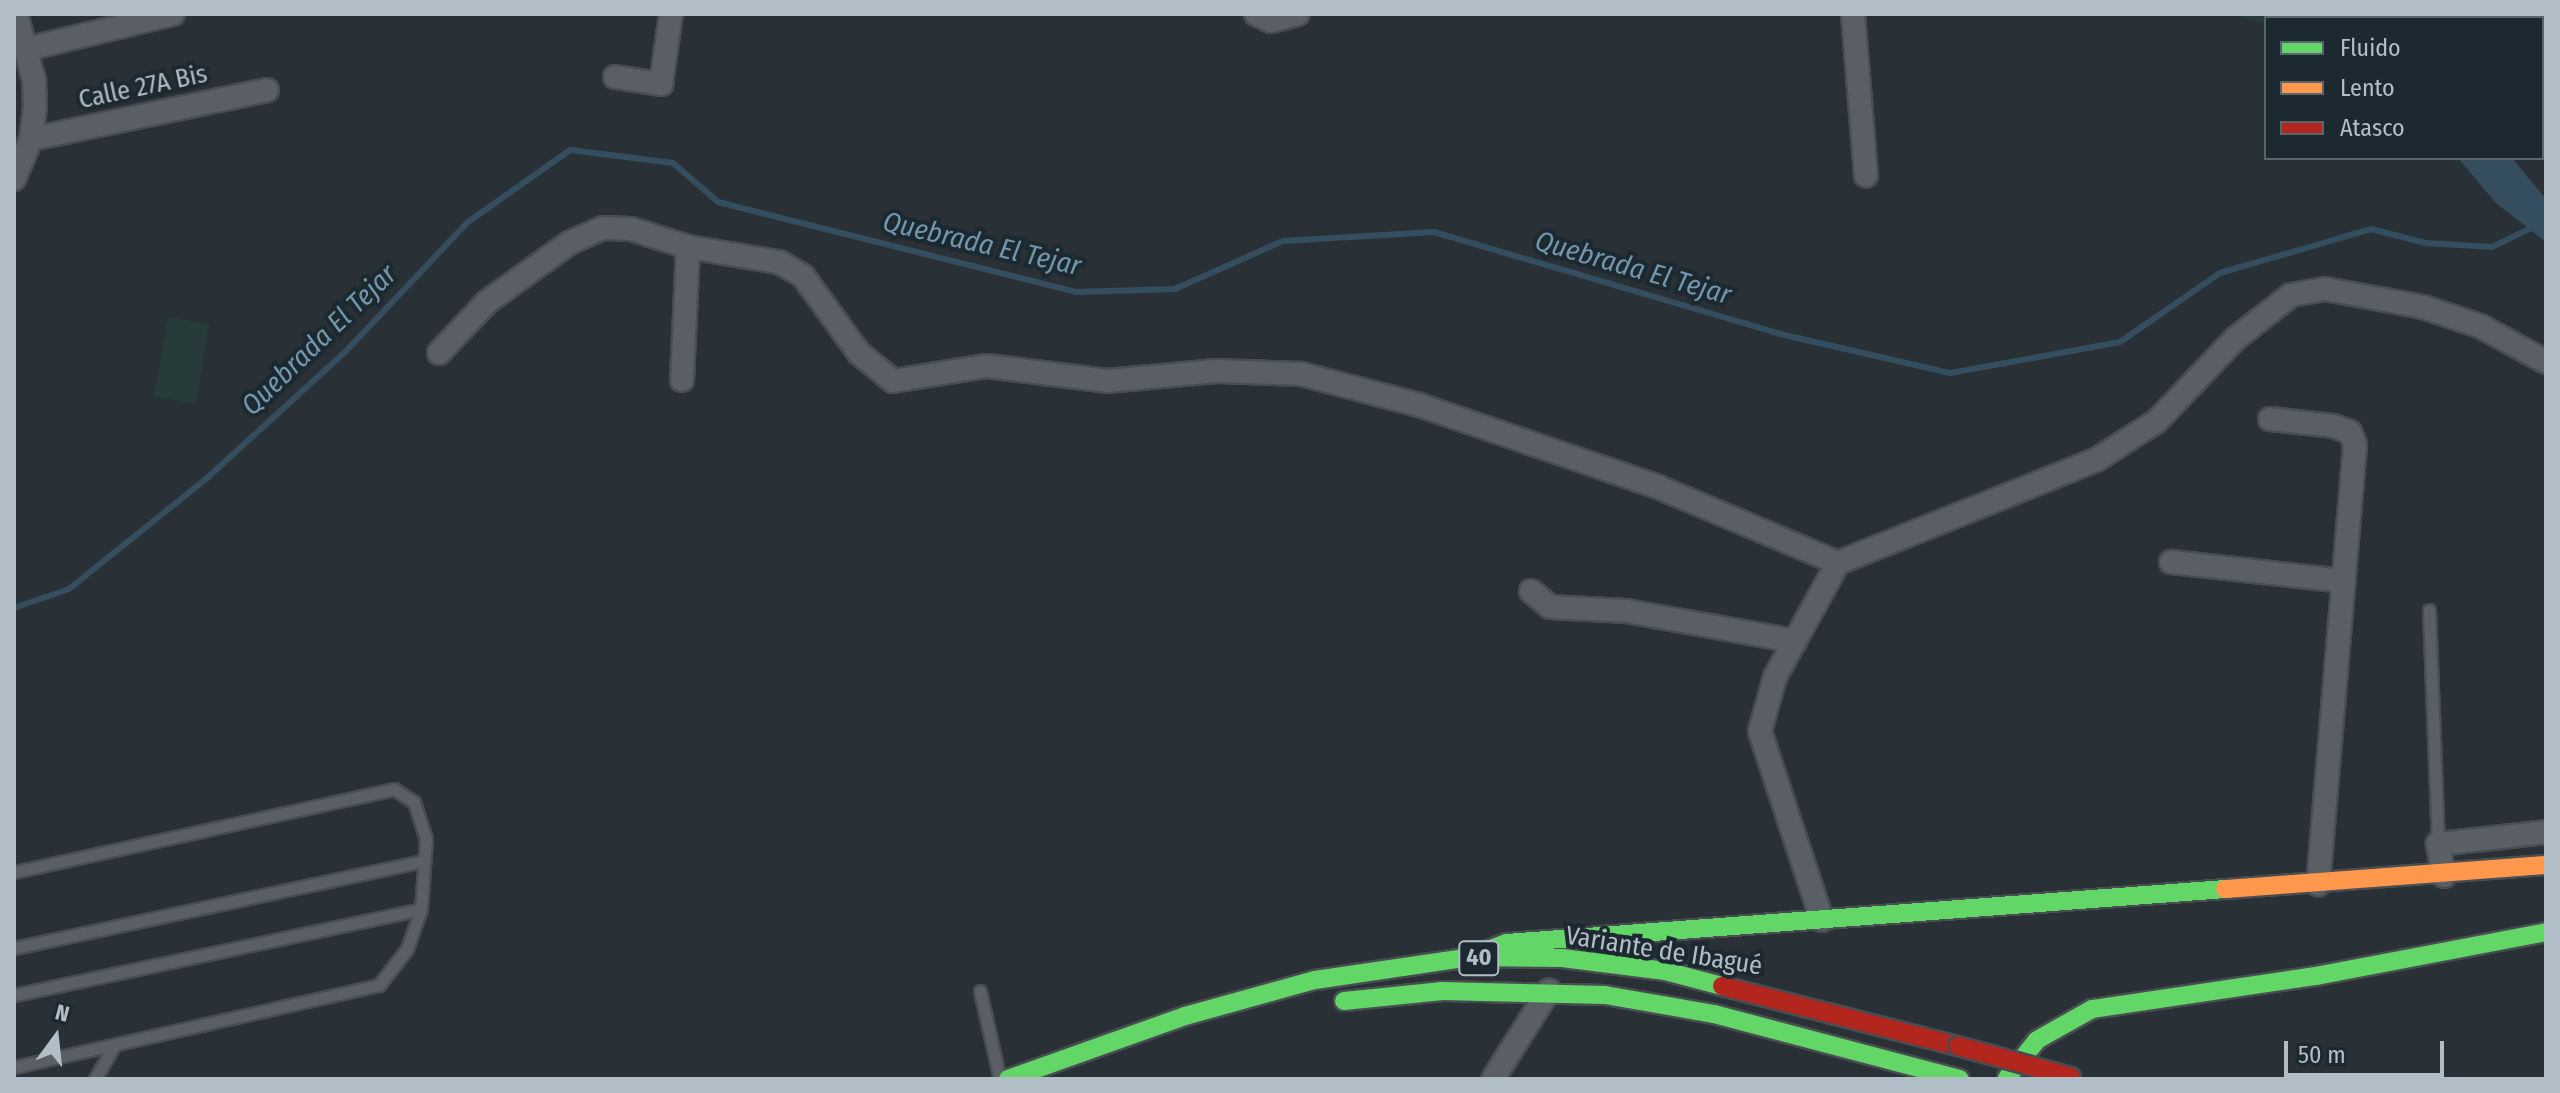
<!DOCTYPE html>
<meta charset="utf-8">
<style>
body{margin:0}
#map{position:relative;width:2560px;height:1093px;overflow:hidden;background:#293136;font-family:"Fira Sans Condensed",sans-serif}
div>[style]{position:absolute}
.green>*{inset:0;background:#263b3a;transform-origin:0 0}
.water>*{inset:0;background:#354e5f}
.stream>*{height:6px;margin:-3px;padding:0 3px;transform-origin:3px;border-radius:3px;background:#354e5f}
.roads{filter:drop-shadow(2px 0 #474d51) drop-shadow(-2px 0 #474d51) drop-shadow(0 2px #474d51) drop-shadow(0 -2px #474d51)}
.lane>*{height:11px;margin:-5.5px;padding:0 5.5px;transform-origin:5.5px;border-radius:5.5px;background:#595f64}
.street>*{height:22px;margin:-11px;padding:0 11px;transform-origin:11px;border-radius:11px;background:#595f64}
.fast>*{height:18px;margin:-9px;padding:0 9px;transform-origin:9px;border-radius:9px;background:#63d668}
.slow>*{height:18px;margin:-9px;padding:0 9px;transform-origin:9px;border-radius:9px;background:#ff974d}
.jam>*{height:18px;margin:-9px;padding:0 9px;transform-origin:9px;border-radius:9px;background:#b3261e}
.bridges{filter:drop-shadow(2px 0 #464d51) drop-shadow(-2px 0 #464d51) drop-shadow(0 2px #464d51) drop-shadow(0 -2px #464d51)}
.jam-bridge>*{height:18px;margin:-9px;padding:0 9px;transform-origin:9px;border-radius:9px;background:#b3261e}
span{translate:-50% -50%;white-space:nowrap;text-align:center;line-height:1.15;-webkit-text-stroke:8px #1c2931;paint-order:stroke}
.shield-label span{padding:2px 6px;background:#1c2931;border:2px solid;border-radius:6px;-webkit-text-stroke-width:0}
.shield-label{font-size:24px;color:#b2bec7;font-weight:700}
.street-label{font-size:26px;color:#b2bec7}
.water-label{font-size:28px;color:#7296ab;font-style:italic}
.frame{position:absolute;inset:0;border:16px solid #b2bec7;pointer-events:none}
.legend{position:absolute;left:2264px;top:16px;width:280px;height:144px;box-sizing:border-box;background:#1c2931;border:2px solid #58656d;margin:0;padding:10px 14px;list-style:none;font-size:24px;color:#b2bec7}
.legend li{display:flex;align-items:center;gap:16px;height:40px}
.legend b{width:40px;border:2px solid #58656d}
.north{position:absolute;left:16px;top:997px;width:80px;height:80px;-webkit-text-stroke:6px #1c2931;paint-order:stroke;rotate:15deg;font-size:22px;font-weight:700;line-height:32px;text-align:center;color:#b2bec7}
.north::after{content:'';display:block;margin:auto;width:28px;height:36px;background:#b2bec7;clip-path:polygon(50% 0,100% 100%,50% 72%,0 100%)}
.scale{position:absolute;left:2284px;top:1041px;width:160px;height:36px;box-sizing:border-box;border:4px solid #b2bec7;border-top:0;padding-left:10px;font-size:24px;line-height:28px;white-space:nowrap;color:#b2bec7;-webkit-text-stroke:6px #1c2931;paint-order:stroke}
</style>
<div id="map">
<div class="green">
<i style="clip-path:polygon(2230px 14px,2371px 14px,2372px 18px,2266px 18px,2266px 24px)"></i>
<i style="left:168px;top:317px;width:42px;height:81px;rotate:10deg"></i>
</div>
<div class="water">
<i style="clip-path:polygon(2458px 158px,2512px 158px,2546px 199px,2546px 242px,2496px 203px)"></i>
</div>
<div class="stream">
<i style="left:14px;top:608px;width:58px;rotate:-19.1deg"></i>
<i style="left:69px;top:589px;width:177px;rotate:-38.8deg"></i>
<i style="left:207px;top:478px;width:188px;rotate:-42.4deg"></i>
<i style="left:346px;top:351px;width:178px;rotate:-46.6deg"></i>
<i style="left:468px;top:222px;width:125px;rotate:-35.2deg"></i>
<i style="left:570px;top:150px;width:104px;rotate:7.2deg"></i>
<i style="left:673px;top:163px;width:60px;rotate:40.9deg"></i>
<i style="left:718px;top:202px;width:368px;rotate:14.1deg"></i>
<i style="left:1075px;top:292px;width:100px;rotate:-1.7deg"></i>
<i style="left:1175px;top:289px;width:118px;rotate:-24deg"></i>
<i style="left:1283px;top:241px;width:151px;rotate:-3.4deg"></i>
<i style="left:1434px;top:232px;width:361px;rotate:16.4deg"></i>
<i style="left:1780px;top:334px;width:174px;rotate:12.9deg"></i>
<i style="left:1950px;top:373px;width:173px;rotate:-10.3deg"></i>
<i style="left:2120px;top:342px;width:121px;rotate:-34.6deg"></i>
<i style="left:2220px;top:273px;width:157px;rotate:-16.2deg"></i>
<i style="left:2371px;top:229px;width:57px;rotate:14.3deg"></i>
<i style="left:2426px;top:243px;width:66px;rotate:3.5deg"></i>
<i style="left:2492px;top:247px;width:48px;rotate:-26deg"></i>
</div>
<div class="roads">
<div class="lane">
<i style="left:2429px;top:610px;width:234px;rotate:87.8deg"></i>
<i style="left:14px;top:872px;width:389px;rotate:-12.3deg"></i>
<i style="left:394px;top:789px;width:24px;rotate:33deg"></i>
<i style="left:414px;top:802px;width:38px;rotate:72deg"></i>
<i style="left:426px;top:838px;width:71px;rotate:94deg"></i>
<i style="left:421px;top:909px;width:42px;rotate:109.3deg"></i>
<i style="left:407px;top:949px;width:46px;rotate:127.9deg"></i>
<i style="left:379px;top:985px;width:374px;rotate:167.3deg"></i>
<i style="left:14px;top:948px;width:420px;rotate:-12deg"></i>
<i style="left:980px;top:991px;width:86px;rotate:77.3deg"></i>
<i style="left:14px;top:995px;width:416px;rotate:-11.9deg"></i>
<i style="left:95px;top:1079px;width:40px;rotate:-60.3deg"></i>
</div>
<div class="street">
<i style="left:1256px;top:14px;width:17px;rotate:25deg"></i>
<i style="left:1271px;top:21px;width:28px;rotate:-15deg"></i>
<i style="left:1853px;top:14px;width:162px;rotate:85.4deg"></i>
<i style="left:27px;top:49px;width:150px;rotate:-13.5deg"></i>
<i style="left:615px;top:77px;width:47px;rotate:8.7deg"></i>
<i style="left:661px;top:84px;width:71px;rotate:-81.9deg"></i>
<i style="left:2542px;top:97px;width:5px;rotate:37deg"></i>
<i style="left:31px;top:139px;width:241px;rotate:-11.7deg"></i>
<i style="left:14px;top:179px;width:43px;rotate:-67deg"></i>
<i style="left:31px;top:139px;width:31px;rotate:-83deg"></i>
<i style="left:35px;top:108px;width:28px;rotate:-92deg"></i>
<i style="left:34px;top:80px;width:68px;rotate:-105.3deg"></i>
<i style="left:439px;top:353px;width:70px;rotate:-46.7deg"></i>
<i style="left:487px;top:302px;width:101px;rotate:-35.7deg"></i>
<i style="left:569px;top:243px;width:37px;rotate:-24deg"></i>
<i style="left:603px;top:228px;width:28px;rotate:2deg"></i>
<i style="left:631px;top:229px;width:60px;rotate:17.5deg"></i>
<i style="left:688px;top:247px;width:92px;rotate:9.4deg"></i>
<i style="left:779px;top:262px;width:28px;rotate:30deg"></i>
<i style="left:803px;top:276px;width:95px;rotate:54deg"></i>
<i style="left:859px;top:353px;width:44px;rotate:39.5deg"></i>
<i style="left:893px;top:381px;width:95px;rotate:-9.1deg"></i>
<i style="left:987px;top:366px;width:121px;rotate:7.1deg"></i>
<i style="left:1107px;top:381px;width:110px;rotate:-5.2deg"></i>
<i style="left:1217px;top:371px;width:84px;rotate:2deg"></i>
<i style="left:1301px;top:374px;width:122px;rotate:14.7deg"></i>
<i style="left:1419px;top:405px;width:253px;rotate:18.9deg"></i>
<i style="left:1658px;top:487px;width:195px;rotate:22.9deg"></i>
<i style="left:682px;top:380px;width:133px;rotate:-87.4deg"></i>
<i style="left:2270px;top:419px;width:63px;rotate:6.3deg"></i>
<i style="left:2333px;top:426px;width:18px;rotate:19deg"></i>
<i style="left:2350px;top:432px;width:14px;rotate:69deg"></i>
<i style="left:2355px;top:445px;width:441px;rotate:94.8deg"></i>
<i style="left:2171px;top:562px;width:173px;rotate:6.3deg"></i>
<i style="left:1531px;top:591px;width:25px;rotate:40deg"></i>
<i style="left:1550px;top:607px;width:76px;rotate:3deg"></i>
<i style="left:1626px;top:611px;width:172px;rotate:10.1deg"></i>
<i style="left:2444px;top:876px;width:33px;rotate:-101deg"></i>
<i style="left:2438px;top:844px;width:109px;rotate:-6.3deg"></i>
<i style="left:1822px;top:920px;width:199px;rotate:-108.2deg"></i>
<i style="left:1760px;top:731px;width:56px;rotate:-74.5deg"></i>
<i style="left:1775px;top:677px;width:130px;rotate:-61.1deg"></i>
<i style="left:1838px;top:563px;width:278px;rotate:-21.8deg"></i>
<i style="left:2096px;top:460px;width:72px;rotate:-32.6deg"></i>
<i style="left:2157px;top:421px;width:113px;rotate:-46.4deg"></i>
<i style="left:2235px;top:339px;width:71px;rotate:-38.2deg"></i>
<i style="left:2291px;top:295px;width:35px;rotate:-10deg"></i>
<i style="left:2325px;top:289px;width:100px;rotate:10.4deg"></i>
<i style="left:2423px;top:307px;width:60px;rotate:18.4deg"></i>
<i style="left:2480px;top:326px;width:75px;rotate:28.6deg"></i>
<i style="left:1493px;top:1079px;width:105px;rotate:-57.8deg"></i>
</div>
<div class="fast">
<i style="left:1470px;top:957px;width:40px;rotate:-21deg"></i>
<i style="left:1507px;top:943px;width:720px;rotate:-4.3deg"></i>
<i style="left:1344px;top:1001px;width:99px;rotate:-5.8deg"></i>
<i style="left:1442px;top:991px;width:163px;rotate:1.4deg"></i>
<i style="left:1605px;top:995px;width:111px;rotate:9.9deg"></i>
<i style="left:1714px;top:1014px;width:254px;rotate:14.8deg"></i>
<i style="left:2007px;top:1078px;width:48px;rotate:-51.7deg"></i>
<i style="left:2037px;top:1040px;width:63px;rotate:-29.4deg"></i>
<i style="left:2092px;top:1009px;width:226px;rotate:-8.4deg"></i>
<i style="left:2316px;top:976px;width:234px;rotate:-10.8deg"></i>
<i style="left:1008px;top:1079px;width:188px;rotate:-19.6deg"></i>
<i style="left:1185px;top:1016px;width:135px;rotate:-15.5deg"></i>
<i style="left:1315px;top:980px;width:157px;rotate:-8.4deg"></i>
<i style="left:1470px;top:957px;width:92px;rotate:0.6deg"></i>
<i style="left:1562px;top:958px;width:104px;rotate:7.2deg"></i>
<i style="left:1665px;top:971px;width:59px;rotate:14.7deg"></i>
</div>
<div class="slow">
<i style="left:2225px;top:889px;width:322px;rotate:-4.3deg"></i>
</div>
<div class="jam">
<i style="left:1722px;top:986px;width:244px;rotate:14.3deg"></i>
</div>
</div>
<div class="bridges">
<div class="jam-bridge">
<i style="left:1958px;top:1046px;width:117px;rotate:15.3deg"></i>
</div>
</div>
<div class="shield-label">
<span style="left:1479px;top:958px">40</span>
</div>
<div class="street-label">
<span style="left:143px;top:87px;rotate:-12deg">Calle 27A Bis</span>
<span style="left:1664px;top:951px;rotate:9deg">Variante de Ibagué</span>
</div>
<div class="water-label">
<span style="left:982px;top:244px;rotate:13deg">Quebrada El Tejar</span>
<span style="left:1633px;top:268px;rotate:16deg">Quebrada El Tejar</span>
<span style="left:319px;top:340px;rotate:-44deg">Quebrada El Tejar</span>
</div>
<div class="frame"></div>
<ul class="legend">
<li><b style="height:10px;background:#63d668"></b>Fluido</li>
<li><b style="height:10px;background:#ff974d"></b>Lento</li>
<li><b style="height:10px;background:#b3261e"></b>Atasco</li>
</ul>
<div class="north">N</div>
<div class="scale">50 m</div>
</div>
